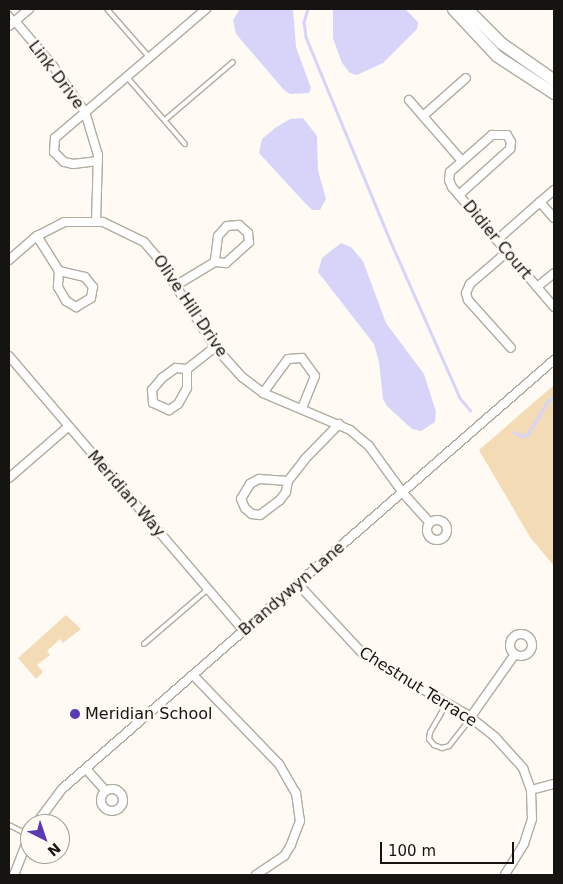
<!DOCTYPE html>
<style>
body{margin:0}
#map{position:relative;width:563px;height:884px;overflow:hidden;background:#fffaf3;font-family:"DejaVu Sans",sans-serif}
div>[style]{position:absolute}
.green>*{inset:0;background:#f3dcb5}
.water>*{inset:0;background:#d8d4f9}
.stream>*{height:2.5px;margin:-1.25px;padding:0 1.25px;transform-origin:1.25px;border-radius:1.25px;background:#d8d4f9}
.roads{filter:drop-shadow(1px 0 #b2aba0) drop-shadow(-1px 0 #b2aba0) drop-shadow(0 1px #b2aba0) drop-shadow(0 -1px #b2aba0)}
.service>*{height:4px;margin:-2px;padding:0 2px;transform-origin:2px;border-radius:2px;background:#fff}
.minor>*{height:8px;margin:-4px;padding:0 4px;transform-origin:4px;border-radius:4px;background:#fff}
.minor>.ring{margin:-4px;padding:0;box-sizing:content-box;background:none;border:8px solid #fff;border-radius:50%}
.secondary>*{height:11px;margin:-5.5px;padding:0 5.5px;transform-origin:5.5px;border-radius:5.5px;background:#fff}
.dots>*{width:14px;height:14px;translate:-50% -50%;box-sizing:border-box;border:2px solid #fffaf3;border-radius:50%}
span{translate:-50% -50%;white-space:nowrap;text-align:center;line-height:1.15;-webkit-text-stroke:5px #fffaf3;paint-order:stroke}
.street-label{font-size:16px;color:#161410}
.poi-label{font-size:16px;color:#161410}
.left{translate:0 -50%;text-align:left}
.frame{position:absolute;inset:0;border:10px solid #161410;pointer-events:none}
.north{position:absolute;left:20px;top:814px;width:50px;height:50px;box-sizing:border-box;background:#fffaf3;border:1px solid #a29e98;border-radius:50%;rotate:139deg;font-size:14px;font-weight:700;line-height:20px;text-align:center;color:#161410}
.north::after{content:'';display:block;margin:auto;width:18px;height:22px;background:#5a39b2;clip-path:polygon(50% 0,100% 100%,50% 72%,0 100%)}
.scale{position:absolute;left:380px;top:842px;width:134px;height:22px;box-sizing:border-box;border:2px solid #161410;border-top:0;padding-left:6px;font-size:15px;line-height:18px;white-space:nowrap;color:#161410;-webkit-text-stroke:4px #fffaf3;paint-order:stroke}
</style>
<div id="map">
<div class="green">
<i style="clip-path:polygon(554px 385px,554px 566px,530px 537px,479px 450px)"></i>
<i style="clip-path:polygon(66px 615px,81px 629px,63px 643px,60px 639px,47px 651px,50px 655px,37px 665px,43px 672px,36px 679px,18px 658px)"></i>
</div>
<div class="water">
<i style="clip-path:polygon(240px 9px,293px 9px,296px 47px,311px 88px,309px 93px,290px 94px,284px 90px,236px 34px,233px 20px)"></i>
<i style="clip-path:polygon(333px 9px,405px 9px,418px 22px,417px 29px,383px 63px,357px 75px,350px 73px,342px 63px,333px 38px)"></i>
<i style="clip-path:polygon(303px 118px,317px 136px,318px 170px,326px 199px,320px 210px,312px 210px,305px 203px,259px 153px,262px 139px,275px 128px,290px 119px)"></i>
<i style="clip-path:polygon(341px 243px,351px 247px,363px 261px,386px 323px,424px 374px,436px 412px,435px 422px,421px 431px,412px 429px,387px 406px,383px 399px,379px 362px,374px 344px,318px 272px,322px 258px)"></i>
</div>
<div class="stream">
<i style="left:308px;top:9px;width:14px;rotate:107deg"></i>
<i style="left:304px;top:22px;width:15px;rotate:82deg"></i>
<i style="left:306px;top:37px;width:220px;rotate:67.5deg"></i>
<i style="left:390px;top:240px;width:173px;rotate:66.1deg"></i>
<i style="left:460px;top:398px;width:16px;rotate:50deg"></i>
<i style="left:514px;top:432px;width:9px;rotate:27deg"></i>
<i style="left:522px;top:436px;width:6px;rotate:-18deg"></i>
<i style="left:528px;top:434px;width:39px;rotate:-59deg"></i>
<i style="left:548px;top:401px;width:7px;rotate:-34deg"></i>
</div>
<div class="roads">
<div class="service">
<i style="left:107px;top:9px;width:64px;rotate:48.8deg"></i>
<i style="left:9px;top:14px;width:9px;rotate:49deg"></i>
<i style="left:126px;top:76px;width:90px;rotate:49.1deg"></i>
<i style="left:165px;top:120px;width:89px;rotate:-40.5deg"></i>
<i style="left:144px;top:644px;width:84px;rotate:-40.7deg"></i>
<i style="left:447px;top:703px;width:34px;rotate:120deg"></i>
<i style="left:430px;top:732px;width:7px;rotate:98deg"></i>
<i style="left:429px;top:739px;width:8px;rotate:50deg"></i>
<i style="left:434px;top:745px;width:9px;rotate:21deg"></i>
<i style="left:442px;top:748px;width:7px;rotate:-16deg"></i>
<i style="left:449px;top:746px;width:34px;rotate:-52deg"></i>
<i style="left:9px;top:825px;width:22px;rotate:27deg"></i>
</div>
<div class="minor">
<i style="left:15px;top:21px;width:59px;rotate:49.8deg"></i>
<i style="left:53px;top:66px;width:56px;rotate:55.2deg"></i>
<i style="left:85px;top:112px;width:45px;rotate:73.2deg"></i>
<i style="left:98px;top:155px;width:66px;rotate:91.7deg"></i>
<i style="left:9px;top:26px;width:26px;rotate:-40deg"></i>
<i style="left:409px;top:100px;width:81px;rotate:49deg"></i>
<i style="left:423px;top:116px;width:57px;rotate:-41.5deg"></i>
<i style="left:98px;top:161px;width:25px;rotate:173deg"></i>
<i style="left:73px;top:164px;width:9px;rotate:-167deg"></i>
<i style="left:64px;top:162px;width:14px;rotate:-135deg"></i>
<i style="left:54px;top:152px;width:14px;rotate:-86deg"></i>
<i style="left:55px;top:138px;width:199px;rotate:-40.5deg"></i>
<i style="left:554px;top:190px;width:18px;rotate:139deg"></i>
<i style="left:540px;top:202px;width:21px;rotate:49deg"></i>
<i style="left:459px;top:195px;width:69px;rotate:-42deg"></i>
<i style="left:510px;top:149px;width:7px;rotate:-82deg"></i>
<i style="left:511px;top:142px;width:8px;rotate:-120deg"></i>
<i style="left:507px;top:135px;width:15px;rotate:180deg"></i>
<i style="left:492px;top:135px;width:56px;rotate:138.6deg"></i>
<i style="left:450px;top:172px;width:8px;rotate:97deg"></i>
<i style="left:449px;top:180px;width:8px;rotate:67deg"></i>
<i style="left:452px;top:187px;width:70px;rotate:49.7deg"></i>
<i style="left:497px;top:240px;width:88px;rotate:49.6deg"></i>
<i style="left:37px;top:236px;width:41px;rotate:57.8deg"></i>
<i style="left:59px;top:271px;width:16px;rotate:94deg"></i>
<i style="left:58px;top:287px;width:16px;rotate:60deg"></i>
<i style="left:66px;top:301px;width:12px;rotate:31deg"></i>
<i style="left:76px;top:307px;width:17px;rotate:-31deg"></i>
<i style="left:91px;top:298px;width:11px;rotate:-80deg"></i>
<i style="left:93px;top:287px;width:13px;rotate:-129deg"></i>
<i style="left:85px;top:277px;width:27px;rotate:-167deg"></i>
<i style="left:497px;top:240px;width:57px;rotate:-41.5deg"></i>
<i style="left:507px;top:252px;width:49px;rotate:139.1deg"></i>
<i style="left:470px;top:284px;width:10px;rotate:114deg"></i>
<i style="left:466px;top:293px;width:7px;rotate:74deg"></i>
<i style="left:468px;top:300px;width:64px;rotate:48.1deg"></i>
<i style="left:9px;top:260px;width:37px;rotate:-41deg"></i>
<i style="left:37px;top:236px;width:30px;rotate:-27deg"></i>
<i style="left:64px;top:222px;width:39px"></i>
<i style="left:103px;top:222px;width:46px;rotate:26deg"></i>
<i style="left:144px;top:242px;width:20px;rotate:49deg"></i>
<i style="left:157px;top:257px;width:107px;rotate:57.2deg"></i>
<i style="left:215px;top:347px;width:40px;rotate:48deg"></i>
<i style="left:242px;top:377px;width:26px;rotate:37deg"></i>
<i style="left:263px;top:393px;width:95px;rotate:23deg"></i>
<i style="left:350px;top:430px;width:25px;rotate:40deg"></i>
<i style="left:369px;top:446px;width:58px;rotate:54.1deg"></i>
<i style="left:403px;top:493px;width:40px;rotate:48deg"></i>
<i style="left:175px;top:286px;width:47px;rotate:-31deg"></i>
<i style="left:215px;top:262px;width:11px;rotate:5deg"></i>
<i style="left:226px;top:263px;width:31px;rotate:-42deg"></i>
<i style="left:249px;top:242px;width:9px;rotate:-96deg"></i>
<i style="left:248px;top:233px;width:12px;rotate:-138deg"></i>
<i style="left:239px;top:225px;width:12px;rotate:175deg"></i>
<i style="left:227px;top:226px;width:13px;rotate:132deg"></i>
<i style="left:218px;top:236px;width:26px;rotate:97deg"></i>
<i style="left:537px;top:287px;width:22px;rotate:-39deg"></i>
<i style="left:9px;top:356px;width:362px;rotate:49.5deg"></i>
<i style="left:187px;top:369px;width:19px;rotate:90deg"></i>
<i style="left:187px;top:388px;width:18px;rotate:119deg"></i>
<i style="left:178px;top:404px;width:11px;rotate:146deg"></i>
<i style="left:169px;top:410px;width:17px;rotate:-156deg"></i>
<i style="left:153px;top:403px;width:13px;rotate:-94deg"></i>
<i style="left:152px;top:390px;width:16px;rotate:-50deg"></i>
<i style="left:162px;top:378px;width:17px;rotate:-36deg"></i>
<i style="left:176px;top:368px;width:11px;rotate:5deg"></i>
<i style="left:187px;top:369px;width:36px;rotate:-38deg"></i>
<i style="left:263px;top:393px;width:42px;rotate:-53.7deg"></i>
<i style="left:288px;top:359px;width:14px;rotate:-4deg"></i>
<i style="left:302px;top:358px;width:22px;rotate:54deg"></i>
<i style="left:315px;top:376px;width:35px;rotate:112deg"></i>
<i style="left:9px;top:478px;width:79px;rotate:-40.9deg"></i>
<i style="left:288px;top:481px;width:29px;rotate:-176deg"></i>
<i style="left:259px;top:479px;width:10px;rotate:151deg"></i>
<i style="left:250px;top:484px;width:17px;rotate:121deg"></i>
<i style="left:241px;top:499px;width:10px;rotate:66deg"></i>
<i style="left:245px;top:508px;width:9px;rotate:41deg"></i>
<i style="left:252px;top:514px;width:8px;rotate:7deg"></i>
<i style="left:260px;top:515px;width:25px;rotate:-37deg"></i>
<i style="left:280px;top:500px;width:10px;rotate:-53deg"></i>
<i style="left:286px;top:492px;width:11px;rotate:-80deg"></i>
<i style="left:288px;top:481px;width:28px;rotate:-52deg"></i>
<i style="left:305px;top:459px;width:49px;rotate:-45.8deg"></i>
<i class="ring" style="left:427px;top:520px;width:12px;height:12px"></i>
<i style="left:298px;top:584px;width:98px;rotate:47.1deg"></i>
<i style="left:365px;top:656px;width:116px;rotate:29.9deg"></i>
<i style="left:466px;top:714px;width:37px;rotate:38deg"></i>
<i style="left:495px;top:737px;width:42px;rotate:47.9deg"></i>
<i style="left:523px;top:768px;width:23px;rotate:70deg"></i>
<i style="left:531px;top:790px;width:29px;rotate:88deg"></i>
<i style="left:532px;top:819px;width:26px;rotate:108deg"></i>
<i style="left:524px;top:844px;width:36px;rotate:122deg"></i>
<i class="ring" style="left:510px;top:634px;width:14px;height:14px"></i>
<i style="left:193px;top:675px;width:124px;rotate:46deg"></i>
<i style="left:279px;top:764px;width:34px;rotate:60deg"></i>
<i style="left:296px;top:793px;width:28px;rotate:82deg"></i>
<i style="left:300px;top:821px;width:26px;rotate:111deg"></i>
<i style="left:291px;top:845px;width:13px;rotate:122deg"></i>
<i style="left:284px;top:856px;width:34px;rotate:146deg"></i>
<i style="left:470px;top:718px;width:78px;rotate:-54.9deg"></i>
<i style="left:86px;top:769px;width:28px;rotate:48deg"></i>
<i class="ring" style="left:101px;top:789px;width:14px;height:14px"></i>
<i style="left:531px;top:790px;width:24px;rotate:-15deg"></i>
<i style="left:36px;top:824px;width:44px;rotate:-53.4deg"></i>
<i style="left:62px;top:789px;width:653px;rotate:-41.09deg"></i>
<i style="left:14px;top:875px;width:44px;rotate:-68.7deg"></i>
</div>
<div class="secondary">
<i style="left:453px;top:9px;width:64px;rotate:46.9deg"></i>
<i style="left:497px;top:56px;width:68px;rotate:33deg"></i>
<i style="left:467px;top:9px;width:48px;rotate:45deg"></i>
<i style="left:501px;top:43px;width:65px;rotate:34.9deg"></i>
</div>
</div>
<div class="dots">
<i style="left:75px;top:714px;background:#5a39b2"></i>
</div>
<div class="street-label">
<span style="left:56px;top:75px;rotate:53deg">Link Drive</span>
<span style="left:497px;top:240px;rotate:50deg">Didier Court</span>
<span style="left:190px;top:306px;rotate:56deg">Olive Hill Drive</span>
<span style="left:126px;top:494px;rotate:49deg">Meridian Way</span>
<span style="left:292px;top:589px;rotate:-41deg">Brandywyn Lane</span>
<span style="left:418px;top:687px;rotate:32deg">Chestnut Terrace</span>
</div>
<div class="poi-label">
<span class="left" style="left:85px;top:714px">Meridian School</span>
</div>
<div class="frame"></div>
<div class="north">N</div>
<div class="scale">100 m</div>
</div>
